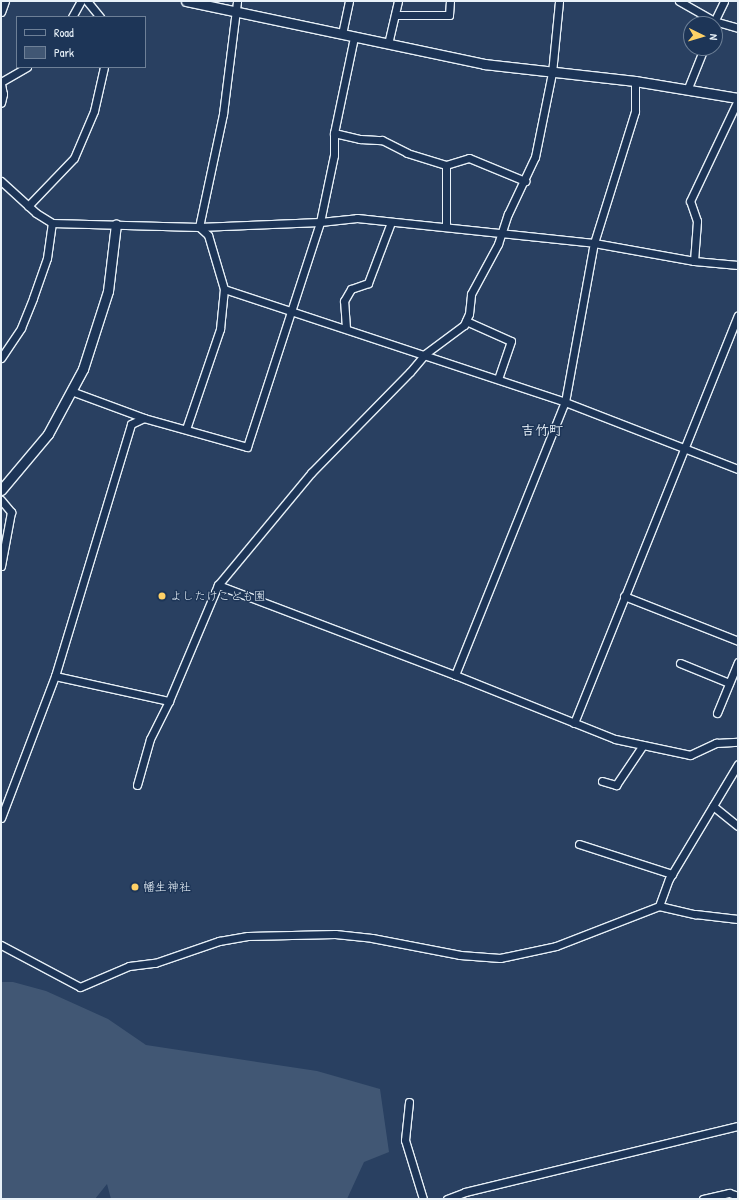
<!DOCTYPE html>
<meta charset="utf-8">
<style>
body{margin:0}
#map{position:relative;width:739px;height:1200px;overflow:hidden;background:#294061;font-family:"Patrick Hand","Klee One",sans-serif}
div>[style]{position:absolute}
.green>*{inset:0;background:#415774}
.roads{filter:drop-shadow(1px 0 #e8f1f8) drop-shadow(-1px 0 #e8f1f8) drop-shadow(0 1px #e8f1f8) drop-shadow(0 -1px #e8f1f8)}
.minor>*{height:7px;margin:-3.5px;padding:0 3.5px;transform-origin:3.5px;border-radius:3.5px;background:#1d3557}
.tertiary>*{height:9px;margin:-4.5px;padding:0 4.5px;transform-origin:4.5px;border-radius:4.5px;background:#1d3557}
.dots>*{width:11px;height:11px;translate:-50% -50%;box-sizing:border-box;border:2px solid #1d3557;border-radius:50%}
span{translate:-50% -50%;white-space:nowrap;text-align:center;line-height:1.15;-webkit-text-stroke:3px #1d3557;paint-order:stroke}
.poi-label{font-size:12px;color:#e8f1f8}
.left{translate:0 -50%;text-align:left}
.quarter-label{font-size:14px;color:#e8f1f8;font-weight:700}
.frame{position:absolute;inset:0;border:2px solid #e8f1f8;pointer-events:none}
.legend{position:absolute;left:16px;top:16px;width:130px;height:52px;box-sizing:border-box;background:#1d3557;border:1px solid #6e8097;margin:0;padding:5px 7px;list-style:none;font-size:12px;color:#e8f1f8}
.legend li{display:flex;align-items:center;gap:8px;height:20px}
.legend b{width:20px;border:1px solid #6e8097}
.north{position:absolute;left:683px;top:16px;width:40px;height:40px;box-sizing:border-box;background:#1d3557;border:1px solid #6e8097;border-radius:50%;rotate:95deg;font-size:11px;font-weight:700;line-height:16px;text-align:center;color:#e8f1f8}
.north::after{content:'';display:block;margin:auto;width:14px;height:18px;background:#ffd166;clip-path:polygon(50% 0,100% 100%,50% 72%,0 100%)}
</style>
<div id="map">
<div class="green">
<i style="clip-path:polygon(1px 982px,13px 982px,46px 991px,108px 1019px,146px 1045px,317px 1071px,380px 1089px,389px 1152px,364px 1162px,347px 1199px,111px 1199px,107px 1184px,95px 1199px,1px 1199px)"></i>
</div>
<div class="roads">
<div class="minor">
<i style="left:87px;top:1px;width:21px;rotate:51deg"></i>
<i style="left:679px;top:1px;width:40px;rotate:29.7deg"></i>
<i style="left:714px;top:21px;width:25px;rotate:16deg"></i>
<i style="left:1px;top:12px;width:12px;rotate:-70deg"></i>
<i style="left:395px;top:15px;width:54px"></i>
<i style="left:449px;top:15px;width:14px;rotate:-86deg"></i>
<i style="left:72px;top:17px;width:18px;rotate:-61deg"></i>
<i style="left:713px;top:24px;width:25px;rotate:-64deg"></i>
<i style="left:342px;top:34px;width:34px;rotate:-78deg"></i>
<i style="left:388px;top:44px;width:44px;rotate:-76.9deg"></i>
<i style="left:1px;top:82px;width:30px;rotate:-30deg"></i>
<i style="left:1px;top:84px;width:10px;rotate:79deg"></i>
<i style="left:3px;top:94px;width:9px;rotate:103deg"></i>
<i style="left:688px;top:88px;width:43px;rotate:-68.2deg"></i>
<i style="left:334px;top:133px;width:27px;rotate:13deg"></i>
<i style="left:360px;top:139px;width:22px;rotate:3deg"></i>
<i style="left:382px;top:140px;width:28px;rotate:27deg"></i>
<i style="left:407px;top:153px;width:41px;rotate:17.1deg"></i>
<i style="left:446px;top:165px;width:24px;rotate:-17deg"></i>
<i style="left:469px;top:158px;width:61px;rotate:22.3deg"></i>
<i style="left:1px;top:181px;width:47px;rotate:42.4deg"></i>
<i style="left:36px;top:213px;width:19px;rotate:32deg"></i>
<i style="left:52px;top:223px;width:147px;rotate:1.6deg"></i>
<i style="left:199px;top:227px;width:121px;rotate:-2.4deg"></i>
<i style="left:320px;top:222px;width:37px;rotate:-6deg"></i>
<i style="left:357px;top:218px;width:238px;rotate:6deg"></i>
<i style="left:594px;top:243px;width:102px;rotate:10.2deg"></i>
<i style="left:694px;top:261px;width:44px;rotate:5.2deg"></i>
<i style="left:28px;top:206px;width:66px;rotate:-46.2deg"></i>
<i style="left:74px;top:158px;width:51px;rotate:-66.9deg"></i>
<i style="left:94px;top:111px;width:45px;rotate:-77.2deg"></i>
<i style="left:199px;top:227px;width:116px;rotate:-78deg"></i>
<i style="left:223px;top:114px;width:114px;rotate:-82.9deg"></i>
<i style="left:446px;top:227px;width:62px;rotate:-90deg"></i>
<i style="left:694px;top:261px;width:40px;rotate:-85.7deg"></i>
<i style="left:697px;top:221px;width:21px;rotate:-109deg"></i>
<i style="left:690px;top:201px;width:112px;rotate:-64.6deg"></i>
<i style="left:224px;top:289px;width:359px;rotate:18.3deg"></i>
<i style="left:565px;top:402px;width:186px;rotate:21.2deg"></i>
<i style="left:466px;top:321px;width:49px;rotate:24deg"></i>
<i style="left:511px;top:341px;width:40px;rotate:108.9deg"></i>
<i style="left:346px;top:328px;width:27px;rotate:-94deg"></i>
<i style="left:344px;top:301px;width:14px;rotate:-60deg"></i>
<i style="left:351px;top:289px;width:18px;rotate:-19deg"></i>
<i style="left:368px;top:283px;width:65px;rotate:-69.3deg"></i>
<i style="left:1px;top:358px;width:36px;rotate:-56deg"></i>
<i style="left:21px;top:328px;width:32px;rotate:-68deg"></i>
<i style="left:33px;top:298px;width:42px;rotate:-70.7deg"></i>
<i style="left:47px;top:258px;width:35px;rotate:-82deg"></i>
<i style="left:71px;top:391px;width:78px;rotate:20.3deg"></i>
<i style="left:186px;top:429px;width:106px;rotate:-71.2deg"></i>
<i style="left:220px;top:329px;width:40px;rotate:-84.3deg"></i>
<i style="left:224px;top:289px;width:56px;rotate:-106.5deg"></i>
<i style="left:208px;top:235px;width:12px;rotate:-138deg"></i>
<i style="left:1px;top:500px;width:16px;rotate:50deg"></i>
<i style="left:11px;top:512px;width:55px;rotate:100.5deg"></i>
<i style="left:218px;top:585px;width:254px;rotate:20.8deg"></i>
<i style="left:455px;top:675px;width:172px;rotate:21.8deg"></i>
<i style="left:615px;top:739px;width:77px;rotate:12deg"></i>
<i style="left:690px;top:755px;width:29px;rotate:-25deg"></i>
<i style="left:716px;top:743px;width:22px;rotate:-3deg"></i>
<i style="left:624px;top:596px;width:123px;rotate:21.5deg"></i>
<i style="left:680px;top:663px;width:53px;rotate:22.2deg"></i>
<i style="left:455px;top:675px;width:294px;rotate:-68.1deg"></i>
<i style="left:565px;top:402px;width:162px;rotate:-79.7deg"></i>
<i style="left:594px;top:243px;width:138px;rotate:-72.7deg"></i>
<i style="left:635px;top:111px;width:30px;rotate:-90deg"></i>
<i style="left:55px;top:676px;width:117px;rotate:12.4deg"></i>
<i style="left:717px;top:713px;width:55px;rotate:-67.6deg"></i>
<i style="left:574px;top:723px;width:439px;rotate:-68.1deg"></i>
<i style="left:602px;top:781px;width:15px;rotate:16deg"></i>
<i style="left:616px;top:785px;width:48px;rotate:-56deg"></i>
<i style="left:137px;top:785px;width:48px;rotate:-74.2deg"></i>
<i style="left:150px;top:739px;width:42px;rotate:-63.4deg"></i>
<i style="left:169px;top:701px;width:126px;rotate:-67.1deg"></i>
<i style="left:218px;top:585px;width:146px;rotate:-50.3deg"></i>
<i style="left:311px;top:473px;width:141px;rotate:-45.6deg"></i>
<i style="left:410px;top:372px;width:23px;rotate:-50deg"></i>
<i style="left:425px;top:354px;width:49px;rotate:-36.6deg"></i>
<i style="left:464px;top:325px;width:12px;rotate:-66deg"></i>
<i style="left:469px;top:314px;width:20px;rotate:-84deg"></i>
<i style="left:471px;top:294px;width:57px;rotate:-61.6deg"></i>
<i style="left:498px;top:244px;width:32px;rotate:-72deg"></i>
<i style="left:508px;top:214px;width:63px;rotate:-64.7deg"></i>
<i style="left:535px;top:157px;width:86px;rotate:-78.6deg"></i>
<i style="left:552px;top:73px;width:72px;rotate:-84.4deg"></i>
<i style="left:713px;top:806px;width:32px;rotate:39deg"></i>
<i style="left:1px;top:818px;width:152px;rotate:-69.2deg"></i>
<i style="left:55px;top:676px;width:263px;rotate:-73.2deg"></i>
<i style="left:131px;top:424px;width:14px;rotate:-25deg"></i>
<i style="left:144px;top:418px;width:107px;rotate:15.7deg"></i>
<i style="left:247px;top:447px;width:237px;rotate:-72deg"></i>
<i style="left:320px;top:222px;width:68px;rotate:-78.2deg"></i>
<i style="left:334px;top:155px;width:22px;rotate:-90deg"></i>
<i style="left:334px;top:133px;width:98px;rotate:-78.2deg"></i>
<i style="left:579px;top:844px;width:98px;rotate:17.9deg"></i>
<i style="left:659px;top:906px;width:29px;rotate:-70deg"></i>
<i style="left:669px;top:879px;width:134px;rotate:-59deg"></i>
<i style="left:1px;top:945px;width:89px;rotate:28deg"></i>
<i style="left:80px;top:987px;width:53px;rotate:-23.2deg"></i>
<i style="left:129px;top:966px;width:26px;rotate:-7deg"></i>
<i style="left:155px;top:963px;width:68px;rotate:-19deg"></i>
<i style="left:219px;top:941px;width:29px;rotate:-10deg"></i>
<i style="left:248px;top:936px;width:87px;rotate:-1.3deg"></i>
<i style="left:335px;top:934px;width:37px;rotate:6deg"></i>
<i style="left:372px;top:938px;width:90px;rotate:10.9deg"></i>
<i style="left:460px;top:955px;width:40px;rotate:4.3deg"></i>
<i style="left:500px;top:958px;width:57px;rotate:-12.1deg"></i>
<i style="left:556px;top:946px;width:110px;rotate:-21.2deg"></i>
<i style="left:659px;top:906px;width:37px;rotate:13deg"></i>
<i style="left:695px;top:914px;width:43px;rotate:6.6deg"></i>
<i style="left:409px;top:1102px;width:38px;rotate:96deg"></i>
<i style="left:405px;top:1140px;width:62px;rotate:73deg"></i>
<i style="left:447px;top:1199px;width:19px;rotate:-21deg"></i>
<i style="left:465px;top:1192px;width:281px;rotate:-13.6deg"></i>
<i style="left:703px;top:1199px;width:27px;rotate:-13deg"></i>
<i style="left:729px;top:1193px;width:9px;rotate:18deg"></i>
</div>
<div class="tertiary">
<i style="left:186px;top:1px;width:305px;rotate:11.9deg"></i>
<i style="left:484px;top:64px;width:152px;rotate:6.4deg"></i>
<i style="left:635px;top:81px;width:104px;rotate:9.4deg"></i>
<i style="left:1px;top:490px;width:73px;rotate:-50deg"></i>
<i style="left:48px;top:434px;width:74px;rotate:-61.7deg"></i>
<i style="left:83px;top:369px;width:82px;rotate:-72.2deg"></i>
<i style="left:108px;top:291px;width:67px;rotate:-83.2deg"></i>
</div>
</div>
<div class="dots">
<i style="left:162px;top:596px;background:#ffd166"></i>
<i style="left:135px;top:887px;background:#ffd166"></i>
</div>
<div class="poi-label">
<span class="left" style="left:170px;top:596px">よしたけこども園</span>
<span class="left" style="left:143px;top:887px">幡生神社</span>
</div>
<div class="quarter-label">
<span style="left:542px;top:430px">吉竹町</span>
</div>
<div class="frame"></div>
<ul class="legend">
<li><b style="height:5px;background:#1d3557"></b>Road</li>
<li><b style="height:11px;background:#415774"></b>Park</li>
</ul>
<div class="north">N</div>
</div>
